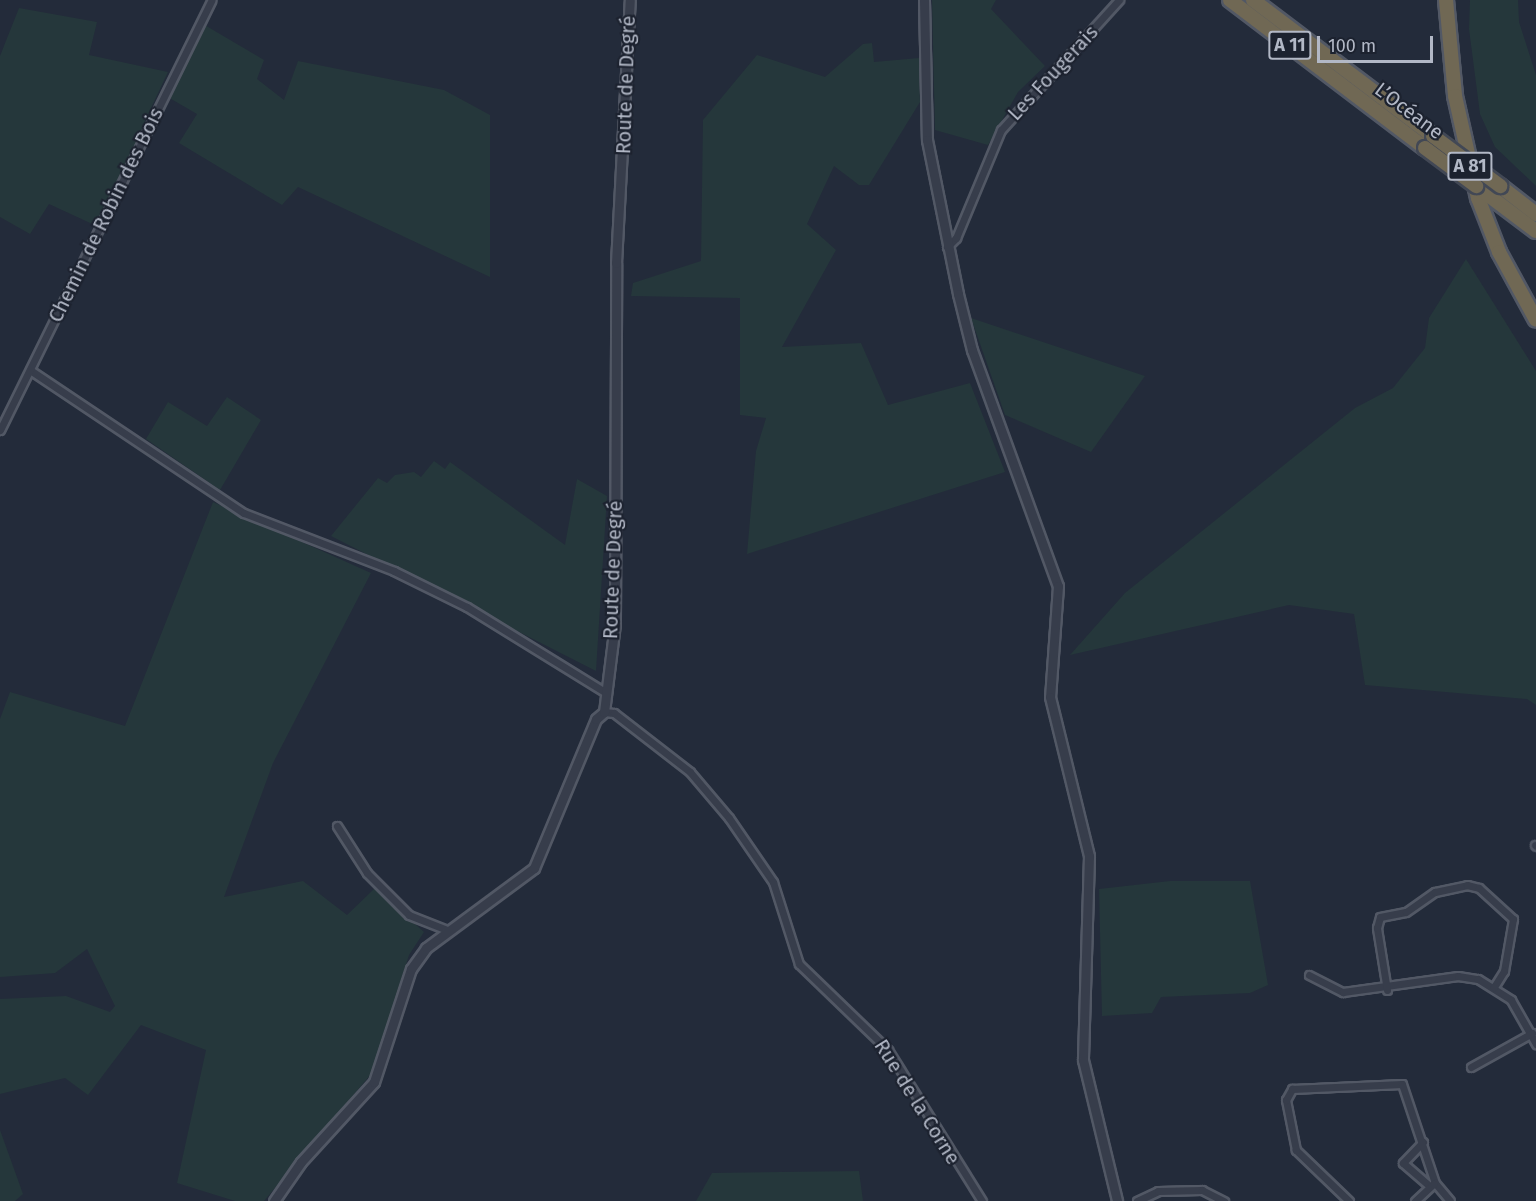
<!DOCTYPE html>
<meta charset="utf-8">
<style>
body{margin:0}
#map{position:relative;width:1536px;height:1201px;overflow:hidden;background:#232b3a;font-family:"Fira Sans",sans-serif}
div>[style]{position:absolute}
.green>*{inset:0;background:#25373b}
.roads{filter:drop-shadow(2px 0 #525865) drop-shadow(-2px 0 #525865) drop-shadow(0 2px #525865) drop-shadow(0 -2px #525865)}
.minor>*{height:7px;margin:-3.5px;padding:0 3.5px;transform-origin:3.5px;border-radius:3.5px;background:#373d4b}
.tertiary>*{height:9px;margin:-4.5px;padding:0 4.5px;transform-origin:4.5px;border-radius:4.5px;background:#373d4b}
.motorway>*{height:14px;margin:-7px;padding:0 7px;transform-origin:7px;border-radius:7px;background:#706854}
.bridges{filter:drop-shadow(2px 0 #424855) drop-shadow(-2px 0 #424855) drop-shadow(0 2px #424855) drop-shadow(0 -2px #424855)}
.motorway-bridge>*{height:14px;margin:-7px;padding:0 7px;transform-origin:7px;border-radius:7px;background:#706854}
span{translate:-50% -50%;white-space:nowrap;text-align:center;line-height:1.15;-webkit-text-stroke:4.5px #1c222f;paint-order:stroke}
.shield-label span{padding:2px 4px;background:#1c222f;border:2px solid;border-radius:4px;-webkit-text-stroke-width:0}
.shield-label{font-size:18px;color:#b2b8c6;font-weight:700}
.street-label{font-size:20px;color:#b2b8c6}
.scale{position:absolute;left:1317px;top:36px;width:116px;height:27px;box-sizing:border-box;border:3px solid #b2b8c6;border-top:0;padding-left:8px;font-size:18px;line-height:21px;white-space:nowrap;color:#b2b8c6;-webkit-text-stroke:4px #1c222f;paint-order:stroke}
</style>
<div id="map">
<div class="green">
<i style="clip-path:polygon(932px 0,996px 0,991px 9px,1045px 66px,1018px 92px,988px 145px,935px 130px)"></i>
<i style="clip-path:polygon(1470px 0,1518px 0,1519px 22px,1536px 75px,1536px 186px,1495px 147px,1480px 114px,1469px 29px)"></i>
<i style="clip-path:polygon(19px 8px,97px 22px,89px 55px,168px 72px,144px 123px,151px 126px,101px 228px,49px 204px,30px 234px,0 217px,0 56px)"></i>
<i style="clip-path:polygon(203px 24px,264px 60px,257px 79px,284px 100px,298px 61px,444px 90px,490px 115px,490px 277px,298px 187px,282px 205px,179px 143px,197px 114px,166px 96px)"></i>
<i style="clip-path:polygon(872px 43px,874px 62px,919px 58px,920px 102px,869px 185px,859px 185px,834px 166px,807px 224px,836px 250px,782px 347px,861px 343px,888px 405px,970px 383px,1005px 472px,747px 554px,756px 451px,766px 418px,740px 415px,740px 298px,631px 296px,633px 283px,701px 261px,703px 120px,757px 55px,825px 77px,863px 44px)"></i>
<i style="clip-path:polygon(1466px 259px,1536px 371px,1536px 705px,1527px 699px,1365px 685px,1354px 614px,1289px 605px,1070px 655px,1125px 593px,1355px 408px,1393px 388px,1425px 348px,1429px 318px)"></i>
<i style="clip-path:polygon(971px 318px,1145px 376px,1091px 452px,1005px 415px)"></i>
<i style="clip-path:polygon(227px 397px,261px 420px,220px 490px,146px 439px,168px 402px,207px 426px)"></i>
<i style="clip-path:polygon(434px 461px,445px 469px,450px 462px,565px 545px,577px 479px,607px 496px,596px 671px,331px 536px,378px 478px,387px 483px,395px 475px,414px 472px,421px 477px)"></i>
<i style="clip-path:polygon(213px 502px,371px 573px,273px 763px,224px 897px,303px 881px,347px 915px,375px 888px,424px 932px,409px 955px,372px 1073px,264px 1201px,235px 1201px,177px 1183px,206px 1050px,141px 1025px,88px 1095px,65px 1078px,0 1094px,0 999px,66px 996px,110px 1012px,115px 1006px,87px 949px,55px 973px,0 977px,0 719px,10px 692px,125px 726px)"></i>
<i style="clip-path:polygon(1170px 881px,1250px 881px,1268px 985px,1250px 993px,1161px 997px,1152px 1013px,1102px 1016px,1099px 889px)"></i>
<i style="clip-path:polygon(0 1130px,23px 1194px,15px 1201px,0 1201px)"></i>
<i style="clip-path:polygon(859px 1171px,863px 1201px,696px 1201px,712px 1173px)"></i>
</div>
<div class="roads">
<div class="minor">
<i style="left:947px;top:247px;width:13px;rotate:-45deg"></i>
<i style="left:956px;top:238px;width:117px;rotate:-67.4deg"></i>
<i style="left:1001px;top:130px;width:176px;rotate:-47.8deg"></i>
<i style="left:30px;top:370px;width:257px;rotate:33.8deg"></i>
<i style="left:244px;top:513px;width:161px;rotate:21.1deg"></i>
<i style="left:394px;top:571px;width:81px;rotate:26.3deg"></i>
<i style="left:467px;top:607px;width:160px;rotate:31.7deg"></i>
<i style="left:0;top:430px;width:479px;rotate:-63.8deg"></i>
<i style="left:604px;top:712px;width:10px;rotate:6deg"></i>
<i style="left:614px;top:713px;width:96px;rotate:37.8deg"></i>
<i style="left:690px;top:772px;width:60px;rotate:49.7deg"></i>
<i style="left:729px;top:818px;width:78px;rotate:55.5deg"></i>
<i style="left:773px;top:882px;width:86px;rotate:72.4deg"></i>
<i style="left:799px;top:964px;width:124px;rotate:44deg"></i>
<i style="left:888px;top:1050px;width:178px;rotate:58.1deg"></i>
<i style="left:337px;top:826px;width:56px;rotate:57.4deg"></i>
<i style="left:367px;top:873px;width:59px;rotate:45deg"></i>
<i style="left:409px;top:915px;width:41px;rotate:21.5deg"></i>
<i style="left:1535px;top:845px;width:1px;rotate:45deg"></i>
<i style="left:1309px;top:975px;width:38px;rotate:27deg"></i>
<i style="left:1343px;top:992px;width:116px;rotate:-7.9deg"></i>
<i style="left:1458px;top:976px;width:20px;rotate:9deg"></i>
<i style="left:1478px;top:979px;width:39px;rotate:32deg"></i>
<i style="left:1511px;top:1000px;width:51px;rotate:60.4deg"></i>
<i style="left:1387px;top:990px;width:63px;rotate:-99.2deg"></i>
<i style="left:1377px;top:928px;width:11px;rotate:-75deg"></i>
<i style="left:1380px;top:917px;width:26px;rotate:-11deg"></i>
<i style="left:1406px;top:912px;width:35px;rotate:-35deg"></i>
<i style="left:1435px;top:892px;width:33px;rotate:-12deg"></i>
<i style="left:1467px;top:885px;width:12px;rotate:14deg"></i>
<i style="left:1479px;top:888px;width:46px;rotate:42.4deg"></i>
<i style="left:1513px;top:919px;width:53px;rotate:99.8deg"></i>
<i style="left:1504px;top:971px;width:19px;rotate:122deg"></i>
<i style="left:1471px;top:1067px;width:70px;rotate:-29.1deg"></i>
<i style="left:1423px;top:1142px;width:29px;rotate:134deg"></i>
<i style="left:1403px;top:1163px;width:35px;rotate:41deg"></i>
<i style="left:1137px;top:1201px;width:23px;rotate:-25deg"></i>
<i style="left:1158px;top:1191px;width:44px;rotate:-1.3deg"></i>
<i style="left:1202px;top:1190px;width:25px;rotate:27deg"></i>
<i style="left:1349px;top:1201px;width:74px;rotate:-136.1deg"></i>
<i style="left:1296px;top:1150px;width:51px;rotate:-101.3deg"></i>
<i style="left:1286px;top:1100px;width:13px;rotate:-61deg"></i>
<i style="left:1292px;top:1089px;width:110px;rotate:-2.6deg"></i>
<i style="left:1402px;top:1084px;width:104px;rotate:71.6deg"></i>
<i style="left:1435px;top:1183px;width:23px;rotate:50deg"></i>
<i style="left:1415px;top:1201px;width:25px;rotate:-43deg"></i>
</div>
<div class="tertiary">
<i style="left:924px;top:0;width:140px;rotate:88.8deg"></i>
<i style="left:927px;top:140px;width:157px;rotate:78.6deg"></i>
<i style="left:958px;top:294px;width:58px;rotate:76deg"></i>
<i style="left:972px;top:350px;width:251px;rotate:70deg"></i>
<i style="left:1058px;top:586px;width:111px;rotate:94.1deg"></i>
<i style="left:1050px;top:697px;width:164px;rotate:76.2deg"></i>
<i style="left:1089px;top:856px;width:204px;rotate:91.7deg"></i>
<i style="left:1083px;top:1060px;width:145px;rotate:76.4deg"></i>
<i style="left:274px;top:1201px;width:47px;rotate:-55.3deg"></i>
<i style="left:301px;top:1162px;width:108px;rotate:-47.6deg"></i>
<i style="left:374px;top:1082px;width:119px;rotate:-71.9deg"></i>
<i style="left:411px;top:969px;width:26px;rotate:-54deg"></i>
<i style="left:426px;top:948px;width:134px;rotate:-36.5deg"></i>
<i style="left:534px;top:868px;width:161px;rotate:-67.4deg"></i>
<i style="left:596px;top:719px;width:11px;rotate:-41deg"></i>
<i style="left:604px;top:712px;width:89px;rotate:-82.9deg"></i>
<i style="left:615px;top:624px;width:361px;rotate:-89.8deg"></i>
<i style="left:616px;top:263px;width:263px;rotate:-87deg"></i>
</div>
<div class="motorway">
<i style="left:1230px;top:0;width:245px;rotate:37.2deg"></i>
<i style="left:1253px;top:0;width:226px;rotate:37.1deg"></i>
<i style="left:1446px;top:0;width:96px;rotate:84.6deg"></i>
<i style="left:1455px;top:96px;width:105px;rotate:77.3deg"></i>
<i style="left:1478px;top:198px;width:58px;rotate:68.7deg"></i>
<i style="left:1499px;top:252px;width:77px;rotate:61.4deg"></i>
<i style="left:1476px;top:186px;width:75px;rotate:36.9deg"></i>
<i style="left:1500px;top:186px;width:46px;rotate:37.9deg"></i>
</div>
</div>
<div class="bridges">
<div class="motorway-bridge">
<i style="left:1433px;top:136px;width:84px;rotate:36.7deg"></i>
<i style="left:1425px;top:148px;width:64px;rotate:36.7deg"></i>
</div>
</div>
<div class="shield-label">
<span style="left:1290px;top:45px">A 11</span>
<span style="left:1470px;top:166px">A 81</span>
</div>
<div class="street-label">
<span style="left:1053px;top:73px;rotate:-47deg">Les Fougerais</span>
<span style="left:626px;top:85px;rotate:-88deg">Route de Degré</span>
<span style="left:1409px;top:111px;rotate:37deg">L’Océane</span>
<span style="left:106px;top:215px;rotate:-64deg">Chemin de Robin des Bois</span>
<span style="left:613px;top:570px;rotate:-88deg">Route de Degré</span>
<span style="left:917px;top:1102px;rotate:58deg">Rue de la Corne</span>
</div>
<div class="scale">100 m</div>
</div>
